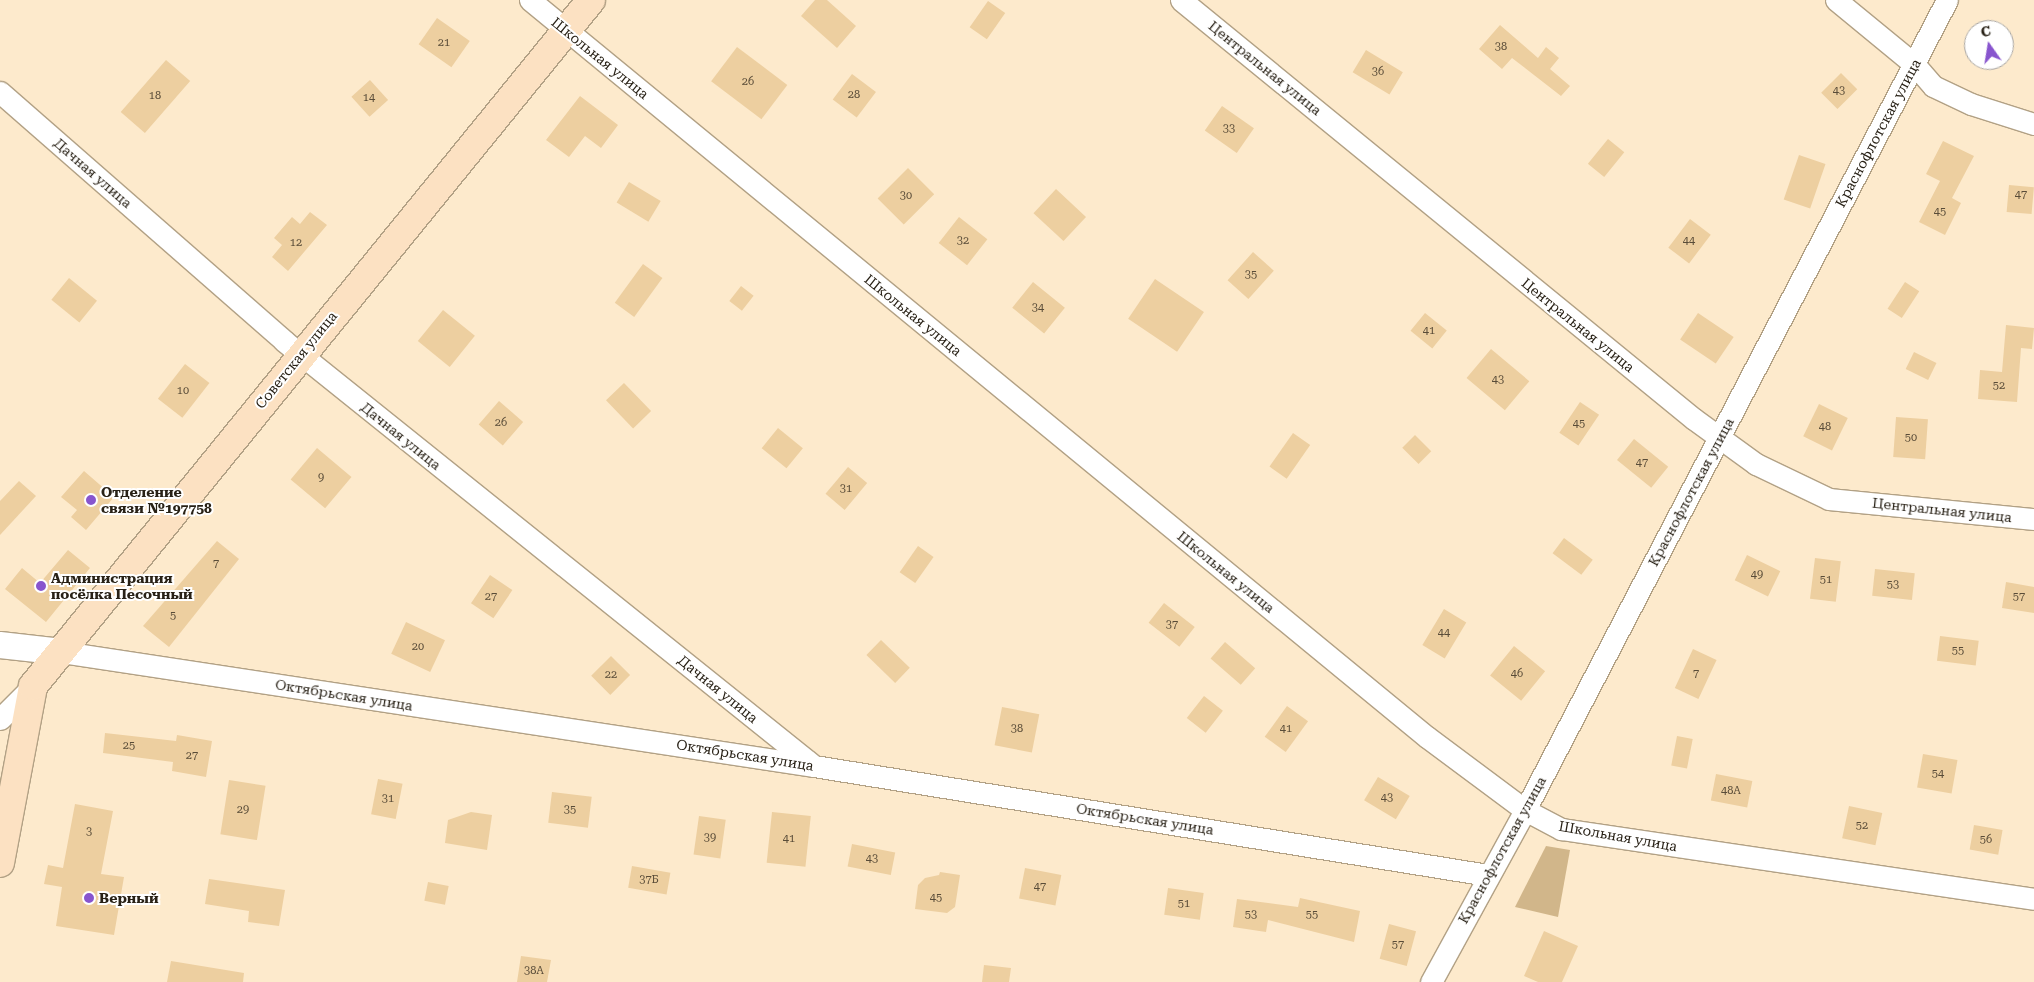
<!DOCTYPE html>
<meta charset="utf-8">
<style>
body{margin:0}
#map{position:relative;width:2034px;height:982px;overflow:hidden;background:#fdeacc;font-family:"Roboto Serif",serif}
div>[style]{position:absolute}
.green>*{inset:0;background:#d1b68a}
.building>*{inset:0;background:#edcfa0;transform-origin:0 0}
.roads{filter:drop-shadow(1px 0 #b2a185) drop-shadow(-1px 0 #b2a185) drop-shadow(0 1px #b2a185) drop-shadow(0 -1px #b2a185)}
.minor>*{height:21px;margin:-10.5px;padding:0 10.5px;transform-origin:10.5px;border-radius:10.5px;background:#fff}
.tertiary>*{height:26px;margin:-13px;padding:0 13px;transform-origin:13px;border-radius:13px;background:#fff}
.secondary>*{height:28px;margin:-14px;padding:0 14px;transform-origin:14px;border-radius:14px;background:#fce1c2}
.dots>*{width:14px;height:14px;translate:-50% -50%;box-sizing:border-box;border:2px solid #fff;border-radius:50%}
span{translate:-50% -50%;white-space:nowrap;text-align:center;line-height:1.15;-webkit-text-stroke:4px #fff;paint-order:stroke}
.number-label{font-size:11px;color:#594c38}
.number-label span{-webkit-text-stroke-width:0}
.street-label{font-size:14px;color:#282116}
.poi-label{font-size:14px;color:#282116;font-weight:700}
.left{translate:0 -50%;text-align:left}
.north{position:absolute;left:1964px;top:20px;width:50px;height:50px;box-sizing:border-box;background:#fff;border:1px solid #a9a6a2;border-radius:50%;rotate:347deg;font-size:14px;font-weight:700;line-height:20px;text-align:center;color:#282116}
.north::after{content:'';display:block;margin:auto;width:18px;height:22px;background:#8855ce;clip-path:polygon(50% 0,100% 100%,50% 72%,0 100%)}
</style>
<div id="map">
<div class="green">
<i style="clip-path:polygon(1546px 846px,1570px 850px,1558px 917px,1515px 907px)"></i>
</div>
<div class="building">
<i style="clip-path:polygon(815px 0,827px 0,856px 26px,837px 48px,801px 16px)"></i>
<i style="left:988px;top:1px;width:21px;height:32px;rotate:35deg"></i>
<i style="left:437px;top:18px;width:40px;height:32px;rotate:35deg"></i>
<i style="clip-path:polygon(1500px 25px,1538px 58px,1546px 47px,1559px 58px,1550px 69px,1570px 86px,1561px 96px,1512px 58px,1502px 69px,1479px 49px)"></i>
<i style="left:737px;top:47px;width:63px;height:43px;rotate:37deg"></i>
<i style="left:1366px;top:50px;width:43px;height:26px;rotate:31deg"></i>
<i style="left:166px;top:60px;width:32px;height:69px;rotate:41deg"></i>
<i style="left:1841px;top:73px;width:23px;height:28px;rotate:45deg"></i>
<i style="left:852px;top:74px;width:30px;height:32px;rotate:37deg"></i>
<i style="left:370px;top:80px;width:27px;height:25px;rotate:48deg"></i>
<i style="clip-path:polygon(580px 96px,618px 125px,601px 148px,585px 136px,569px 157px,546px 140px)"></i>
<i style="left:1222px;top:106px;width:39px;height:30px;rotate:35deg"></i>
<i style="left:1608px;top:139px;width:21px;height:32px;rotate:39deg"></i>
<i style="clip-path:polygon(1943px 141px,1974px 156px,1952px 198px,1961px 203px,1945px 235px,1919px 222px,1940px 181px,1926px 174px)"></i>
<i style="left:1799px;top:155px;width:28px;height:47px;rotate:19deg"></i>
<i style="left:908px;top:168px;width:37px;height:43px;rotate:45deg"></i>
<i style="left:629px;top:182px;width:37px;height:24px;rotate:31deg"></i>
<i style="left:2009px;top:185px;width:25px;height:27px;rotate:5deg"></i>
<i style="left:1056px;top:189px;width:41px;height:33px;rotate:43deg"></i>
<i style="clip-path:polygon(310px 212px,327px 225px,288px 271px,272px 257px,282px 245px,274px 238px,292px 217px,300px 224px)"></i>
<i style="left:959px;top:217px;width:36px;height:33px;rotate:38deg"></i>
<i style="left:1690px;top:219px;width:26px;height:36px;rotate:37deg"></i>
<i style="left:1253px;top:252px;width:28px;height:38px;rotate:42deg"></i>
<i style="left:643px;top:264px;width:24px;height:48px;rotate:36deg"></i>
<i style="left:69px;top:278px;width:36px;height:28px;rotate:39deg"></i>
<i style="left:1155px;top:279px;width:59px;height:48px;rotate:34deg"></i>
<i style="left:1033px;top:282px;width:41px;height:33px;rotate:39deg"></i>
<i style="left:1905px;top:282px;width:17px;height:32px;rotate:33deg"></i>
<i style="left:741px;top:286px;width:16px;height:19px;rotate:38deg"></i>
<i style="left:443px;top:310px;width:41px;height:40px;rotate:39deg"></i>
<i style="left:1425px;top:313px;width:28px;height:23px;rotate:39deg"></i>
<i style="left:1698px;top:313px;width:43px;height:32px;rotate:34deg"></i>
<i style="clip-path:polygon(2006px 325px,2034px 328px,2032px 349px,2021px 348px,2017px 402px,1978px 399px,1980px 370px,2002px 372px)"></i>
<i style="left:1491px;top:349px;width:50px;height:38px;rotate:40deg"></i>
<i style="left:1914px;top:352px;width:25px;height:19px;rotate:26deg"></i>
<i style="left:185px;top:364px;width:31px;height:44px;rotate:38deg"></i>
<i style="left:624px;top:383px;width:39px;height:25px;rotate:46deg"></i>
<i style="left:499px;top:401px;width:32px;height:31px;rotate:41deg"></i>
<i style="left:1580px;top:402px;width:23px;height:37px;rotate:34deg"></i>
<i style="left:1819px;top:404px;width:32px;height:36px;rotate:26deg"></i>
<i style="left:1896px;top:417px;width:32px;height:40px;rotate:4deg"></i>
<i style="left:778px;top:428px;width:32px;height:26px;rotate:39deg"></i>
<i style="left:1293px;top:433px;width:21px;height:41px;rotate:35deg"></i>
<i style="left:1415px;top:435px;width:23px;height:18px;rotate:45deg"></i>
<i style="left:1634px;top:439px;width:44px;height:27px;rotate:39deg"></i>
<i style="left:317px;top:448px;width:45px;height:41px;rotate:40deg"></i>
<i style="left:848px;top:467px;width:25px;height:35px;rotate:40deg"></i>
<i style="clip-path:polygon(84px 471px,114px 497px,86px 530px,71px 517px,77px 510px,61px 497px)"></i>
<i style="clip-path:polygon(19px 481px,36px 496px,0 535px,0 501px)"></i>
<i style="left:1564px;top:538px;width:36px;height:19px;rotate:37deg"></i>
<i style="clip-path:polygon(217px 541px,239px 559px,169px 647px,143px 626px)"></i>
<i style="left:918px;top:546px;width:19px;height:32px;rotate:35deg"></i>
<i style="clip-path:polygon(68px 550px,90px 568px,46px 622px,5px 589px,22px 568px,40px 583px)"></i>
<i style="left:1747px;top:555px;width:37px;height:28px;rotate:26deg"></i>
<i style="left:1815px;top:558px;width:26px;height:41px;rotate:7deg"></i>
<i style="left:1875px;top:569px;width:40px;height:27px;rotate:6deg"></i>
<i style="left:490px;top:575px;width:27px;height:34px;rotate:34deg"></i>
<i style="clip-path:polygon(2006px 582px,2034px 587px,2034px 613px,2002px 608px)"></i>
<i style="left:1164px;top:603px;width:39px;height:25px;rotate:38deg"></i>
<i style="left:1444px;top:609px;width:26px;height:42px;rotate:31deg"></i>
<i style="left:406px;top:622px;width:43px;height:35px;rotate:25deg"></i>
<i style="left:1940px;top:636px;width:39px;height:25px;rotate:7deg"></i>
<i style="left:881px;top:640px;width:40px;height:21px;rotate:44deg"></i>
<i style="left:1225px;top:642px;width:40px;height:22px;rotate:41deg"></i>
<i style="left:1514px;top:646px;width:40px;height:38px;rotate:39deg"></i>
<i style="left:1693px;top:649px;width:26px;height:43px;rotate:25deg"></i>
<i style="left:611px;top:656px;width:27px;height:28px;rotate:45deg"></i>
<i style="left:1204px;top:696px;width:24px;height:28px;rotate:38deg"></i>
<i style="left:1287px;top:706px;width:26px;height:38px;rotate:36deg"></i>
<i style="left:1002px;top:707px;width:38px;height:39px;rotate:11deg"></i>
<i style="clip-path:polygon(105px 733px,176px 741px,177px 735px,212px 741px,206px 777px,172px 771px,173px 762px,103px 753px)"></i>
<i style="left:1677px;top:736px;width:16px;height:30px;rotate:11deg"></i>
<i style="left:1923px;top:754px;width:35px;height:34px;rotate:10deg"></i>
<i style="left:1716px;top:774px;width:37px;height:27px;rotate:11deg"></i>
<i style="left:1378px;top:777px;width:37px;height:27px;rotate:31deg"></i>
<i style="left:378px;top:779px;width:25px;height:36px;rotate:11deg"></i>
<i style="left:229px;top:780px;width:37px;height:55px;rotate:9deg"></i>
<i style="left:552px;top:792px;width:40px;height:31px;rotate:7deg"></i>
<i style="clip-path:polygon(75px 804px,113px 811px,101px 874px,124px 877px,114px 935px,56px 926px,62px 887px,44px 884px,48px 865px,63px 868px)"></i>
<i style="left:1849px;top:806px;width:34px;height:33px;rotate:12deg"></i>
<i style="clip-path:polygon(471px 812px,492px 815px,487px 850px,445px 843px,448px 820px)"></i>
<i style="left:772px;top:812px;width:39px;height:51px;rotate:6deg"></i>
<i style="left:699px;top:816px;width:27px;height:39px;rotate:8deg"></i>
<i style="left:1974px;top:825px;width:29px;height:25px;rotate:10deg"></i>
<i style="left:852px;top:844px;width:44px;height:23px;rotate:11deg"></i>
<i style="left:632px;top:866px;width:39px;height:22px;rotate:10deg"></i>
<i style="left:1025px;top:868px;width:37px;height:31px;rotate:11deg"></i>
<i style="clip-path:polygon(940px 872px,960px 875px,955px 907px,947px 913px,915px 909px,918px 885px,925px 878px,939px 875px)"></i>
<i style="clip-path:polygon(209px 879px,285px 890px,279px 926px,248px 922px,249px 911px,205px 904px)"></i>
<i style="left:428px;top:882px;width:21px;height:19px;rotate:11deg"></i>
<i style="left:1168px;top:888px;width:36px;height:27px;rotate:8deg"></i>
<i style="clip-path:polygon(1300px 898px,1360px 911px,1354px 942px,1268px 920px,1266px 932px,1233px 927px,1237px 899px,1298px 907px)"></i>
<i style="left:1389px;top:924px;width:28px;height:36px;rotate:15deg"></i>
<i style="clip-path:polygon(1544px 931px,1578px 946px,1562px 982px,1538px 982px,1524px 976px)"></i>
<i style="clip-path:polygon(521px 956px,551px 960px,547px 982px,517px 982px)"></i>
<i style="clip-path:polygon(171px 961px,244px 973px,243px 982px,167px 982px)"></i>
<i style="clip-path:polygon(984px 965px,1011px 968px,1009px 982px,982px 982px)"></i>
</div>
<div class="roads">
<div class="minor">
<i style="left:530px;top:0;width:1161px;rotate:39.41deg"></i>
<i style="left:1427px;top:737px;width:122px;rotate:36.7deg"></i>
<i style="left:1525px;top:810px;width:41px;rotate:27.8deg"></i>
<i style="left:1561px;top:829px;width:478px;rotate:8.4deg"></i>
<i style="left:1181px;top:0;width:662px;rotate:39.24deg"></i>
<i style="left:1694px;top:419px;width:77px;rotate:36deg"></i>
<i style="left:1756px;top:464px;width:81px;rotate:25.6deg"></i>
<i style="left:1829px;top:499px;width:206px;rotate:5.6deg"></i>
<i style="left:1836px;top:0;width:101px;rotate:39.4deg"></i>
<i style="left:1914px;top:64px;width:29px;rotate:49deg"></i>
<i style="left:1933px;top:86px;width:42px;rotate:25.3deg"></i>
<i style="left:1971px;top:104px;width:66px;rotate:17.6deg"></i>
<i style="left:0;top:92px;width:378px;rotate:41.2deg"></i>
<i style="left:284px;top:341px;width:679px;rotate:38.73deg"></i>
<i style="left:62px;top:652px;width:761px;rotate:8.62deg"></i>
<i style="left:814px;top:766px;width:683px;rotate:9.19deg"></i>
<i style="left:0;top:719px;width:47px;rotate:-45deg"></i>
<i style="left:1431px;top:982px;width:196px;rotate:-61.3deg"></i>
<i style="left:1525px;top:810px;width:913px;rotate:-62.48deg"></i>
</div>
<div class="tertiary">
<i style="left:0;top:645px;width:62px;rotate:6.4deg"></i>
</div>
<div class="secondary">
<i style="left:0;top:863px;width:180px;rotate:-79.4deg"></i>
<i style="left:33px;top:686px;width:884px;rotate:-50.87deg"></i>
</div>
</div>
<div class="dots">
<i style="left:91px;top:500px;background:#8855ce"></i>
<i style="left:41px;top:586px;background:#8855ce"></i>
<i style="left:89px;top:898px;background:#8855ce"></i>
</div>
<div class="number-label">
<span style="left:444px;top:43px">21</span>
<span style="left:1501px;top:47px">38</span>
<span style="left:1378px;top:72px">36</span>
<span style="left:748px;top:82px">26</span>
<span style="left:1839px;top:91px">43</span>
<span style="left:854px;top:95px">28</span>
<span style="left:155px;top:96px">18</span>
<span style="left:369px;top:98px">14</span>
<span style="left:1229px;top:129px">33</span>
<span style="left:2021px;top:195px">47</span>
<span style="left:906px;top:196px">30</span>
<span style="left:1940px;top:212px">45</span>
<span style="left:963px;top:241px">32</span>
<span style="left:1689px;top:241px">44</span>
<span style="left:296px;top:243px">12</span>
<span style="left:1251px;top:275px">35</span>
<span style="left:1038px;top:308px">34</span>
<span style="left:1429px;top:331px">41</span>
<span style="left:1498px;top:380px">43</span>
<span style="left:1999px;top:386px">52</span>
<span style="left:183px;top:391px">10</span>
<span style="left:501px;top:423px">26</span>
<span style="left:1579px;top:424px">45</span>
<span style="left:1825px;top:427px">48</span>
<span style="left:1911px;top:438px">50</span>
<span style="left:1642px;top:463px">47</span>
<span style="left:321px;top:478px">9</span>
<span style="left:846px;top:489px">31</span>
<span style="left:216px;top:564px">7</span>
<span style="left:1757px;top:575px">49</span>
<span style="left:1826px;top:580px">51</span>
<span style="left:1893px;top:585px">53</span>
<span style="left:491px;top:597px">27</span>
<span style="left:2019px;top:597px">57</span>
<span style="left:173px;top:616px">5</span>
<span style="left:1172px;top:625px">37</span>
<span style="left:1444px;top:633px">44</span>
<span style="left:418px;top:647px">20</span>
<span style="left:1958px;top:651px">55</span>
<span style="left:1517px;top:674px">46</span>
<span style="left:1696px;top:674px">7</span>
<span style="left:611px;top:675px">22</span>
<span style="left:1017px;top:729px">38</span>
<span style="left:1286px;top:729px">41</span>
<span style="left:129px;top:746px">25</span>
<span style="left:192px;top:756px">27</span>
<span style="left:1938px;top:774px">54</span>
<span style="left:1731px;top:791px">48А</span>
<span style="left:1387px;top:798px">43</span>
<span style="left:388px;top:799px">31</span>
<span style="left:243px;top:810px">29</span>
<span style="left:570px;top:810px">35</span>
<span style="left:1862px;top:826px">52</span>
<span style="left:89px;top:832px">3</span>
<span style="left:710px;top:838px">39</span>
<span style="left:789px;top:839px">41</span>
<span style="left:1986px;top:840px">56</span>
<span style="left:872px;top:859px">43</span>
<span style="left:649px;top:880px">37Б</span>
<span style="left:1040px;top:887px">47</span>
<span style="left:936px;top:898px">45</span>
<span style="left:1184px;top:904px">51</span>
<span style="left:1251px;top:915px">53</span>
<span style="left:1312px;top:915px">55</span>
<span style="left:1398px;top:945px">57</span>
<span style="left:534px;top:971px">38А</span>
</div>
<div class="street-label">
<span style="left:600px;top:58px;rotate:39deg">Школьная улица</span>
<span style="left:1265px;top:68px;rotate:39deg">Центральная улица</span>
<span style="left:1878px;top:133px;rotate:-62deg">Краснофлотская улица</span>
<span style="left:93px;top:173px;rotate:41deg">Дачная улица</span>
<span style="left:913px;top:315px;rotate:39deg">Школьная улица</span>
<span style="left:1578px;top:325px;rotate:39deg">Центральная улица</span>
<span style="left:296px;top:360px;rotate:-51deg">Советская улица</span>
<span style="left:401px;top:436px;rotate:39deg">Дачная улица</span>
<span style="left:1691px;top:492px;rotate:-62deg">Краснофлотская улица</span>
<span style="left:1942px;top:510px;rotate:6deg">Центральная улица</span>
<span style="left:1226px;top:572px;rotate:39deg">Школьная улица</span>
<span style="left:718px;top:689px;rotate:39deg">Дачная улица</span>
<span style="left:344px;top:695px;rotate:9deg">Октябрьская улица</span>
<span style="left:745px;top:755px;rotate:9deg">Октябрьская улица</span>
<span style="left:1145px;top:819px;rotate:9deg">Октябрьская улица</span>
<span style="left:1618px;top:836px;rotate:10deg">Школьная улица</span>
<span style="left:1502px;top:850px;rotate:-61deg">Краснофлотская улица</span>
</div>
<div class="poi-label">
<span class="left" style="left:101px;top:500px">Отделение<br>связи №197758</span>
<span class="left" style="left:51px;top:586px">Администрация<br>посёлка Песочный</span>
<span class="left" style="left:99px;top:898px">Верный</span>
</div>
<div class="north">С</div>
</div>
